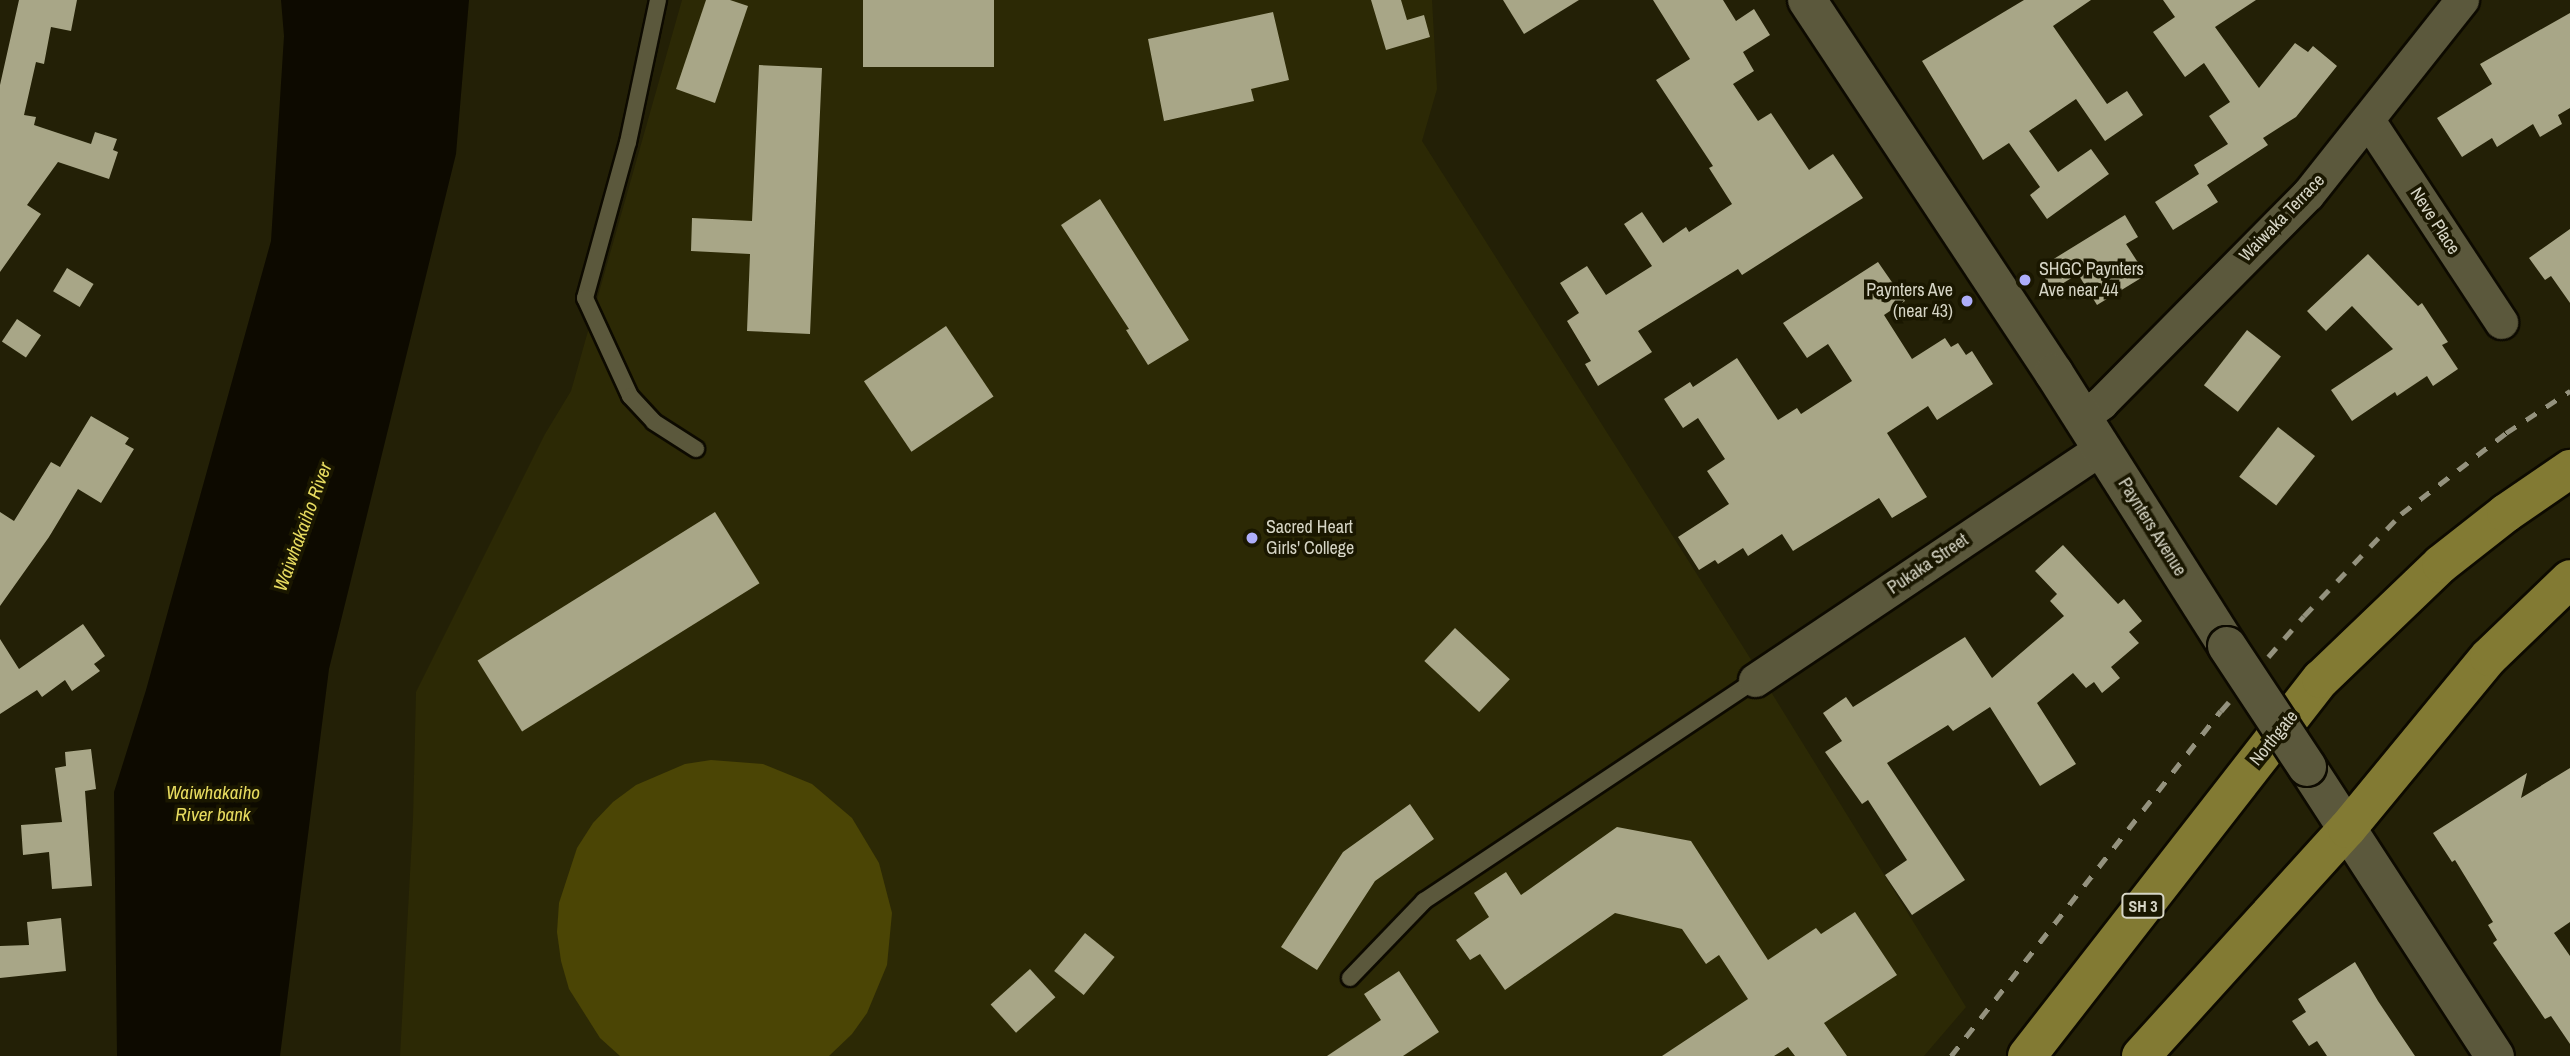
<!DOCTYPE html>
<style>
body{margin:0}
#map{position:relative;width:2570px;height:1056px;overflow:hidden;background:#232006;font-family:"Archivo Narrow",sans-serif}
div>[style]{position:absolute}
.built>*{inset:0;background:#2c2905}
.green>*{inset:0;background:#4b4505}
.water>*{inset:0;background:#0d0a00}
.building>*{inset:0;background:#a8a687;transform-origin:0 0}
.roads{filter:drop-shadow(2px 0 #0d0a00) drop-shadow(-2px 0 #0d0a00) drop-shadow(0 2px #0d0a00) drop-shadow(0 -2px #0d0a00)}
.service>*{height:16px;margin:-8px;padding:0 8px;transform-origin:8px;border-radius:8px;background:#5b583c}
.minor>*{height:33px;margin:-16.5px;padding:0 16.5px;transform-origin:16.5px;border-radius:16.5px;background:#5b583c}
.tertiary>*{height:38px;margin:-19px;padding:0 19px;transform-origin:19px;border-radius:19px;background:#5b583c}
.trunk>*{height:38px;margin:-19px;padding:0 19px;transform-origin:19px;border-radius:19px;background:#827a33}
.rail>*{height:5px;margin-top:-2.5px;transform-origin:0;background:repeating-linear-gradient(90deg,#94927e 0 12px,transparent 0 24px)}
.bridges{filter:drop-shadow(2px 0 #0d0a00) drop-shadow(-2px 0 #0d0a00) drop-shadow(0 2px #0d0a00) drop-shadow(0 -2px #0d0a00)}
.tertiary-bridge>*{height:38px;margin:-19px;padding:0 19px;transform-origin:19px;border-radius:19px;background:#5b583c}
.dots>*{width:19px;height:19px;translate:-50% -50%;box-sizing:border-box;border:4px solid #1a1700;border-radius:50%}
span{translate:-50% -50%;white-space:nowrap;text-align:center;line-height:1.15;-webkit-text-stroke:7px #1a1700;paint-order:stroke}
.shield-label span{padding:2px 5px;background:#1a1700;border:2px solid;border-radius:5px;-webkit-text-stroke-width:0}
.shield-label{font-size:16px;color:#d6d5c5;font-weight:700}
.street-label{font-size:18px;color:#d6d5c5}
.poi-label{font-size:18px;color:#d6d5c5}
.left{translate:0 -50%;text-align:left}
.right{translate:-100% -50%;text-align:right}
.water-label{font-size:19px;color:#e7db5f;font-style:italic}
</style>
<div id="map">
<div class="built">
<i style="clip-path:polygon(682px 0,1432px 0,1437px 89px,1422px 141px,1745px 650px,1966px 1007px,1924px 1056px,400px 1056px,413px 819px,416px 692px,545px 434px,571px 391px)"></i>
</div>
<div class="green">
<i style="clip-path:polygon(711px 760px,763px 764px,812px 784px,852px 818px,879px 863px,892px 913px,887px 965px,867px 1013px,852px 1034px,829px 1056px,620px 1056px,600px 1038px,569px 989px,561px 961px,557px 932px,559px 903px,577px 848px,593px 823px,613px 802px,636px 785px,685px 764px)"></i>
</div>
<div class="water">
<i style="clip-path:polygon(281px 0,469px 0,456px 154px,329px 669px,280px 1056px,117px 1056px,114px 792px,146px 690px,271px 241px,284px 36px)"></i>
</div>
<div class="building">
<i style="clip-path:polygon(19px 0,77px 0,71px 31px,51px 27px,44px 64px,36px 62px,24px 115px,36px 117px,34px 125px,91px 144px,95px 132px,117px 139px,113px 150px,118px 152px,109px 179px,58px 162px,27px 205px,41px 214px,0 272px,0 85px)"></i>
<i style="clip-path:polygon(706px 0,730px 0,748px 6px,715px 103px,676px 89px)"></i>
<i style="left:863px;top:0;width:131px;height:67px"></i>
<i style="clip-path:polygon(1371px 0,1401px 0,1407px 20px,1424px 15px,1430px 37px,1386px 50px)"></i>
<i style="clip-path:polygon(1503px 0,1579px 0,1524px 34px)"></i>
<i style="clip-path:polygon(1653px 0,1723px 0,1736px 21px,1754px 9px,1770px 35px,1743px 52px,1754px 71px,1733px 84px,1758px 121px,1771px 113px,1809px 170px,1833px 154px,1863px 198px,1742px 275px,1738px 269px,1638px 331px,1652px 352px,1598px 386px,1585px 364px,1591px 361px,1567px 321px,1579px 313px,1560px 283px,1587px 266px,1606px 295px,1652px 266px,1624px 224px,1642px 212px,1663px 243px,1686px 227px,1689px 232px,1732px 204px,1709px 168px,1713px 166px,1656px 80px,1690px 59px)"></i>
<i style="clip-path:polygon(2024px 0,2091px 0,2053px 26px,2107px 104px,2127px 91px,2143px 115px,2105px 141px,2076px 99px,2029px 131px,2058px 172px,2091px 149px,2109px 174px,2047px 219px,2030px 195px,2040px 187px,2009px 143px,1983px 160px,1922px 61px)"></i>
<i style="clip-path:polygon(2163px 0,2256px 0,2215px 27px,2259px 88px,2295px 43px,2308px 52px,2313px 46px,2337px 66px,2296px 117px,2263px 138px,2268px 145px,2207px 185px,2218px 202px,2173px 230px,2155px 202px,2199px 174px,2194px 165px,2228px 144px,2209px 116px,2230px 102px,2204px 63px,2185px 77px,2153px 32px,2175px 17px)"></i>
<i style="clip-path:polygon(1273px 12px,1289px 80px,1251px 89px,1254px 101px,1164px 121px,1148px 39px)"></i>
<i style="clip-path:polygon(2570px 13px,2570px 108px,2558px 115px,2562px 124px,2540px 137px,2533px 124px,2497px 147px,2492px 138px,2462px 157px,2437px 118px,2492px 84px,2480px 64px)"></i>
<i style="clip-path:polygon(759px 65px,822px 68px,810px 334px,747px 331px,750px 254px,691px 251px,692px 218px,752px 221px)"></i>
<i style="clip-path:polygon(1100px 199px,1189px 340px,1148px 365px,1126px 330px,1129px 329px,1061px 225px)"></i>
<i style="clip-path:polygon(2125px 215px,2138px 237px,2126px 244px,2146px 275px,2097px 305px,2078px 274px,2052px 290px,2039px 268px)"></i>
<i style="clip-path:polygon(2570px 229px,2570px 303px,2551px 276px,2545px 280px,2529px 258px)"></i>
<i style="clip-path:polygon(2368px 254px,2418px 306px,2422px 303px,2448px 342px,2442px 345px,2458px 369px,2433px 386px,2427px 376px,2397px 396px,2395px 392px,2352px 421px,2331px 390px,2393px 349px,2352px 306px,2326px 331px,2307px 311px)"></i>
<i style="clip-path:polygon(1878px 262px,1905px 301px,1884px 315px,1912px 359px,1945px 338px,1951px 347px,1958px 343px,1966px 355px,1972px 351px,1993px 384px,1937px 420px,1928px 406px,1887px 433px,1927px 497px,1892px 518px,1879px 498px,1793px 551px,1782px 534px,1748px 556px,1743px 548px,1718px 564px,1715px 560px,1699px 570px,1678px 537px,1729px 504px,1707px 471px,1725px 459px,1698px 418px,1683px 428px,1664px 399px,1690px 382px,1693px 387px,1737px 358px,1778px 420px,1797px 408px,1801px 414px,1852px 381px,1828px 344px,1807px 358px,1783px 323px)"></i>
<i style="left:67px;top:268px;width:31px;height:27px;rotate:31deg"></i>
<i style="left:17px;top:319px;width:29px;height:27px;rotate:34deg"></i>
<i style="left:946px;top:326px;width:85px;height:99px;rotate:56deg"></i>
<i style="left:2247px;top:330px;width:43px;height:70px;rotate:38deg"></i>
<i style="clip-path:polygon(91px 416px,129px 438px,125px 444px,134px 449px,101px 503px,78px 489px,49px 537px,0 606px,0 512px,14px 521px,51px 462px,60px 467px)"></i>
<i style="left:2278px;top:427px;width:47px;height:63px;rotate:38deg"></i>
<i style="left:715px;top:512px;width:84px;height:280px;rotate:58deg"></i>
<i style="clip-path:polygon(2063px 545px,2118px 604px,2124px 599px,2142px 621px,2129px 632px,2139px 643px,2111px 667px,2120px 678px,2102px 693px,2094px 682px,2086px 688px,2073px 673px,2037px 703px,2076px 764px,2040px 786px,1990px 707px,1953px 731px,1948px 725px,1887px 763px,1965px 880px,1912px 915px,1885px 875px,1907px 860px,1868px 800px,1862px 804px,1825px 752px,1842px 741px,1823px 713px,1846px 697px,1853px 707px,1965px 637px,1992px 678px,2064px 616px,2050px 601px,2057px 594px,2035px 571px)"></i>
<i style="clip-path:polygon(83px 624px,105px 656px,94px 664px,100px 671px,72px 691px,65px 680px,42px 697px,37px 690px,0 714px,0 639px,19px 669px)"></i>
<i style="left:1455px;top:628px;width:75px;height:45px;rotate:43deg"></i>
<i style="clip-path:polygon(91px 749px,96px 789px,85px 791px,92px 886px,52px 889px,49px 852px,23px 855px,21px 825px,62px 822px,55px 768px,66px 766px,65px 752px)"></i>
<i style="clip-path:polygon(2570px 768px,2570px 922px,2554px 933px,2570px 956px,2570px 1044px,2551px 1016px,2545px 1019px,2493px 943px,2497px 940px,2488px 925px,2493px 922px,2455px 860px,2452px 862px,2433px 833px,2527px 773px,2521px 798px)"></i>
<i style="clip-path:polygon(1410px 804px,1434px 839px,1375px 881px,1317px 970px,1281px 947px,1343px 852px)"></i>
<i style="clip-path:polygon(1617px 827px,1691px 841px,1768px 960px,1816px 928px,1821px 934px,1855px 912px,1897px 975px,1824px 1023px,1847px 1056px,1795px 1056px,1788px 1047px,1774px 1056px,1662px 1056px,1748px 999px,1719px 955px,1706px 964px,1682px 929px,1615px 913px,1505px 990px,1480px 954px,1470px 960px,1456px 940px,1489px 917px,1474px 893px,1506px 872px,1521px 895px)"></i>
<i style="clip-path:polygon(61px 918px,66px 971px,0 978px,0 946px,29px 945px,27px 922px)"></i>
<i style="left:1085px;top:933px;width:38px;height:49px;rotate:39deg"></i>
<i style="clip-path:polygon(2355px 962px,2378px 1001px,2415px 1056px,2327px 1056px,2317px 1041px,2309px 1046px,2292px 1021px,2306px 1012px,2298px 999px)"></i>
<i style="left:1030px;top:969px;width:38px;height:53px;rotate:48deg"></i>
<i style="clip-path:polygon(1399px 971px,1439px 1032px,1403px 1056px,1327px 1056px,1381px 1020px,1364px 994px)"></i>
</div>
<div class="roads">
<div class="service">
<i style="left:658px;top:0;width:145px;rotate:101.9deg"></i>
<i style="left:628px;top:142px;width:162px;rotate:105.4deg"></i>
<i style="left:585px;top:298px;width:108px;rotate:65.3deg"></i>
<i style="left:630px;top:396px;width:35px;rotate:47deg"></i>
<i style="left:654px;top:422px;width:50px;rotate:32.7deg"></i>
<i style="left:1350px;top:978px;width:107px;rotate:-46.1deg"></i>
<i style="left:1424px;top:901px;width:398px;rotate:-33.7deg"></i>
</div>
<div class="minor">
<i style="left:2368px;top:120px;width:242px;rotate:56.6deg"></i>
<i style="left:2082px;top:417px;width:24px;rotate:-36deg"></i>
<i style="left:2101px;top:403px;width:294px;rotate:-45.3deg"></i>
<i style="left:2308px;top:194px;width:248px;rotate:-51.6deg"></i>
<i style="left:1755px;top:680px;width:417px;rotate:-33.8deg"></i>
</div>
<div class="tertiary">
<i style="left:1807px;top:0;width:447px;rotate:56.5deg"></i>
<i style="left:2054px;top:373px;width:323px;rotate:57.6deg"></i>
<i style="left:2307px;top:767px;width:345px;rotate:57deg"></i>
</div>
<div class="trunk">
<i style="left:2027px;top:1056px;width:478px;rotate:-52.1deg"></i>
<i style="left:2321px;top:679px;width:166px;rotate:-43.8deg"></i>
<i style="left:2441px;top:564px;width:83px;rotate:-38.1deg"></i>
<i style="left:2506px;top:513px;width:78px;rotate:-34.5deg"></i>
<i style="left:2141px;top:1056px;width:307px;rotate:-47.8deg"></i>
<i style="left:2347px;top:829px;width:223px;rotate:-50.5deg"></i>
<i style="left:2489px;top:657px;width:112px;rotate:-43.9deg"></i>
</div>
</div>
<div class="rail">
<i style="left:1951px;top:1056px;width:438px;rotate:-52deg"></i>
<i style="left:2221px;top:711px;width:126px;rotate:-48.9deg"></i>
<i style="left:2304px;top:616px;width:141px;rotate:-46.4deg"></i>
<i style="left:2401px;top:514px;width:133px;rotate:-37.6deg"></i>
<i style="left:2506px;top:433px;width:77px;rotate:-33.3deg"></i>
</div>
<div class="bridges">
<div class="tertiary-bridge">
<i style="left:2227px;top:646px;width:145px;rotate:56.5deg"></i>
</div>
</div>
<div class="dots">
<i style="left:2025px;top:280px;background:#aeaefa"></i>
<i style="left:1967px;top:301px;background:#aeaefa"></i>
<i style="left:1252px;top:538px;background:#aeaefa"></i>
</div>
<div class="shield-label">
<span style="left:2143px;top:906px">SH 3</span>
</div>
<div class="street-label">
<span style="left:2282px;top:218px;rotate:-46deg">Waiwaka Terrace</span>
<span style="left:2435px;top:221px;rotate:57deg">Neve Place</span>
<span style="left:2152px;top:527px;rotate:58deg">Paynters Avenue</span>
<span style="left:1928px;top:564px;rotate:-34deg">Pukaka Street</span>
<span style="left:2274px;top:738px;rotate:-51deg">Northgate</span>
</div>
<div class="poi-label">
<span class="left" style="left:2039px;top:280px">SHGC Paynters<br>Ave near 44</span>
<span class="right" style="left:1953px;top:301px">Paynters Ave<br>(near 43)</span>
<span class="left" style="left:1266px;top:538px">Sacred Heart<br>Girls' College</span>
</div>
<div class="water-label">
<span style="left:303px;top:527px;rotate:-70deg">Waiwhakaiho River</span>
<span style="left:213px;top:804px">Waiwhakaiho<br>River bank</span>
</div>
</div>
